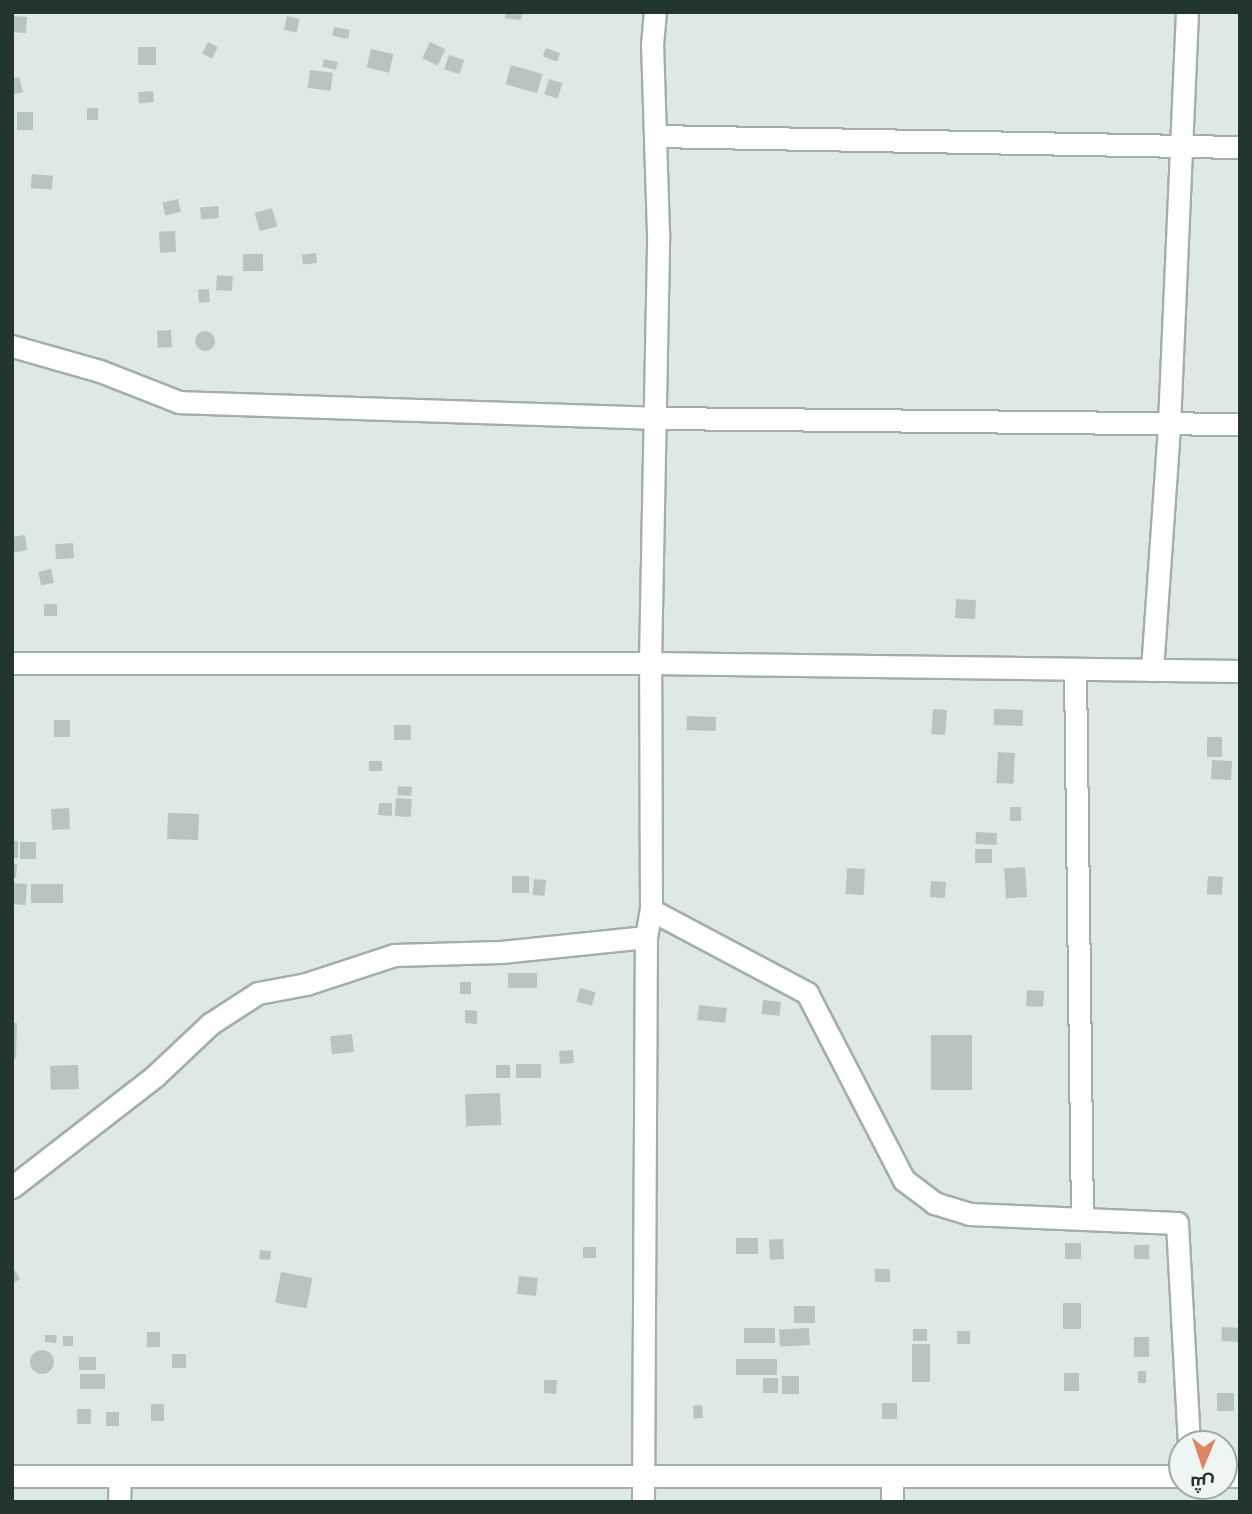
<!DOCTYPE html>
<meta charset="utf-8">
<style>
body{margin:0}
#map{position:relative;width:1252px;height:1514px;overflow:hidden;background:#dee8e4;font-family:Quicksand,Cairo,sans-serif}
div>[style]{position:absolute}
.building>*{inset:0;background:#b7c5bf;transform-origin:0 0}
.round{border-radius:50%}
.roads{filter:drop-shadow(2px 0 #a2afaa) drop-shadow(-2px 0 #a2afaa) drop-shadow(0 2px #a2afaa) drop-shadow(0 -2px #a2afaa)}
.minor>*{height:21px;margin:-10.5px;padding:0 10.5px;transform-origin:10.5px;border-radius:10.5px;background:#fff}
span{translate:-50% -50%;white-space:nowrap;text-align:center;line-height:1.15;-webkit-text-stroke:5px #eef5f2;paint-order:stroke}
.frame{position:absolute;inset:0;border:14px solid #223530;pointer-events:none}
.north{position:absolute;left:1168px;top:1430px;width:70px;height:70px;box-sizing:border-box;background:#eef5f2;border:2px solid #9ca8a4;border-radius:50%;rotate:182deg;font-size:19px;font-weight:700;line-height:28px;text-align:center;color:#223530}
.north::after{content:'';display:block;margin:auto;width:24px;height:32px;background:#df8365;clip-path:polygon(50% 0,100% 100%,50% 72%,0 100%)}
</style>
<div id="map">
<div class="building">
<i style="clip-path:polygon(506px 12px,522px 12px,521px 20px,505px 18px)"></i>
<i style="left:12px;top:16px;width:15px;height:16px;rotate:4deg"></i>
<i style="left:287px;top:16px;width:13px;height:14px;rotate:13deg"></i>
<i style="left:334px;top:27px;width:16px;height:9px;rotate:11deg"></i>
<i style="left:208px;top:42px;width:11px;height:13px;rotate:27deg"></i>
<i style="left:430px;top:42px;width:17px;height:18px;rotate:25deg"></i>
<i style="left:138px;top:47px;width:18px;height:18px"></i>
<i style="left:546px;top:48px;width:15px;height:9px;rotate:20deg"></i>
<i style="left:371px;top:49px;width:23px;height:19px;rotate:13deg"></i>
<i style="left:449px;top:55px;width:16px;height:15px;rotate:18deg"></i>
<i style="left:324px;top:59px;width:14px;height:8px;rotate:12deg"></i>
<i style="left:511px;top:65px;width:33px;height:20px;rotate:16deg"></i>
<i style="left:310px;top:70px;width:23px;height:18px;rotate:7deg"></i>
<i style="clip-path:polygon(19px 77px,23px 92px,12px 95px,12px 79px)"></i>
<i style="left:549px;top:79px;width:14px;height:16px;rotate:17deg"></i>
<i style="left:153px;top:91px;width:11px;height:15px;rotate:85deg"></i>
<i style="left:87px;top:108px;width:11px;height:12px"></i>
<i style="left:17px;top:112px;width:16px;height:18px"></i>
<i style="left:32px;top:174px;width:21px;height:14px;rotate:5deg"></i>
<i style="left:178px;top:199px;width:13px;height:16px;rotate:77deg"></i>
<i style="left:218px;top:206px;width:12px;height:18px;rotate:85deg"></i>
<i style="left:272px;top:208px;width:19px;height:18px;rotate:74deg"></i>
<i style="left:175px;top:231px;width:21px;height:16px;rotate:87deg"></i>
<i style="left:316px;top:253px;width:10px;height:14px;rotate:84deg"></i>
<i style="left:243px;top:254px;width:20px;height:17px"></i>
<i style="left:217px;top:275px;width:16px;height:15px;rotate:4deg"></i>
<i style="left:209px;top:289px;width:13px;height:11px;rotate:86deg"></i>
<i style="left:171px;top:330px;width:17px;height:14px;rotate:87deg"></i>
<i class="round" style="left:195px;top:331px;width:20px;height:20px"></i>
<i style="clip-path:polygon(25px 535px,27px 550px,12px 553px,12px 537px)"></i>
<i style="left:73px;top:543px;width:15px;height:18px;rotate:86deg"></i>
<i style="left:51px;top:569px;width:14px;height:13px;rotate:78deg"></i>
<i style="left:956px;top:599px;width:20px;height:19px;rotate:3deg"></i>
<i style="left:57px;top:604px;width:12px;height:13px;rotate:90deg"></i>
<i style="left:933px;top:709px;width:14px;height:25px;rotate:4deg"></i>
<i style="left:994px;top:709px;width:29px;height:16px;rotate:2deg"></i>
<i style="left:687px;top:716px;width:29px;height:14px;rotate:2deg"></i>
<i style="left:54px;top:720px;width:16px;height:17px"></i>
<i style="left:394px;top:725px;width:17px;height:15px"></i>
<i style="left:1207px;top:737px;width:15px;height:20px"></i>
<i style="left:998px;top:752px;width:17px;height:31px;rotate:3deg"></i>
<i style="left:1212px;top:760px;width:20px;height:19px;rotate:3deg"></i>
<i style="left:369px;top:761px;width:13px;height:10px"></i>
<i style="left:398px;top:786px;width:14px;height:9px;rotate:4deg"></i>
<i style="left:396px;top:798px;width:16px;height:18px;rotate:4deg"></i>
<i style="clip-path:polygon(379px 803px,392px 803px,392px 816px,378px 815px)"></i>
<i style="left:1010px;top:807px;width:11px;height:14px"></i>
<i style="left:69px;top:808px;width:21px;height:18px;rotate:87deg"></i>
<i style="left:168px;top:813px;width:31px;height:26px;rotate:2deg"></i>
<i style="left:976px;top:832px;width:21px;height:12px;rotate:3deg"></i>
<i style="left:18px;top:841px;width:17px;height:6px;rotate:90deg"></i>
<i style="left:20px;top:842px;width:16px;height:17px"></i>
<i style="left:975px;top:849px;width:17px;height:14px"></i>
<i style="clip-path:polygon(12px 864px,17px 864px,16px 878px,12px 878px)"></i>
<i style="left:1025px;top:867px;width:30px;height:21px;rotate:86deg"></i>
<i style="left:847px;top:868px;width:18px;height:26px;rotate:3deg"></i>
<i style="left:529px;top:876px;width:17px;height:17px;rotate:90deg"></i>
<i style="left:1208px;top:876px;width:15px;height:18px;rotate:4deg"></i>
<i style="left:534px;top:879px;width:12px;height:16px;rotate:5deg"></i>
<i style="left:931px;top:881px;width:15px;height:16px;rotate:4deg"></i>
<i style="left:12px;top:883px;width:15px;height:21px;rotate:4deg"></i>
<i style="left:31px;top:884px;width:32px;height:19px"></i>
<i style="left:537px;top:973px;width:15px;height:29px;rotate:90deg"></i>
<i style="left:460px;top:982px;width:11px;height:12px"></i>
<i style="left:580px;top:988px;width:16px;height:14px;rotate:15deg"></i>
<i style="left:1027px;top:990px;width:17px;height:16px;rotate:3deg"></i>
<i style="left:763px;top:1000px;width:18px;height:14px;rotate:6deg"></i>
<i style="left:699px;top:1005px;width:28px;height:15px;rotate:6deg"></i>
<i style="clip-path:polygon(465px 1010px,477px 1011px,477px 1024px,465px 1023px)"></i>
<i style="clip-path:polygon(12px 1023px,17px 1023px,16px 1059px,12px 1058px)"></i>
<i style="left:352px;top:1034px;width:18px;height:22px;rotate:84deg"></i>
<i style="left:931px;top:1035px;width:41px;height:55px"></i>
<i style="left:573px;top:1050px;width:13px;height:14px;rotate:86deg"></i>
<i style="left:516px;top:1064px;width:25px;height:14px"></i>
<i style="left:78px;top:1065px;width:24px;height:28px;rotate:88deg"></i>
<i style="left:510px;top:1065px;width:13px;height:14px;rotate:90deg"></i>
<i style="left:500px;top:1093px;width:32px;height:35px;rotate:88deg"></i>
<i style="left:736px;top:1238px;width:22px;height:16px"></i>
<i style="left:783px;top:1239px;width:20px;height:14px;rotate:87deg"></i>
<i style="left:1065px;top:1243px;width:16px;height:16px"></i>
<i style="left:1134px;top:1245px;width:15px;height:14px"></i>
<i style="left:583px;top:1247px;width:13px;height:11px"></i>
<i style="left:260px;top:1250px;width:11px;height:9px;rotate:5deg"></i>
<i style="clip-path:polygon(12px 1266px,20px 1279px,12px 1284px)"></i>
<i style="left:875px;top:1269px;width:15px;height:13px"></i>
<i style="left:281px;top:1272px;width:32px;height:31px;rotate:11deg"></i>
<i style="left:519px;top:1276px;width:19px;height:18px;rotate:6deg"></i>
<i style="left:1063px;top:1303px;width:18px;height:26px"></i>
<i style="left:794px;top:1306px;width:21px;height:17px"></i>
<i style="left:1222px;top:1327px;width:18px;height:14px;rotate:3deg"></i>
<i style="left:775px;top:1328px;width:15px;height:31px;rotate:90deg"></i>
<i style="left:809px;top:1328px;width:17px;height:30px;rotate:87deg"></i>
<i style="left:913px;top:1329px;width:14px;height:12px"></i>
<i style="left:957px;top:1331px;width:13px;height:13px"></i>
<i style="left:147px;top:1332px;width:13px;height:15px"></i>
<i style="clip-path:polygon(45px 1335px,57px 1335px,56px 1343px,45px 1342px)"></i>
<i style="left:63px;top:1336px;width:10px;height:10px"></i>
<i style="left:1134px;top:1337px;width:15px;height:20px"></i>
<i style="left:912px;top:1344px;width:18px;height:38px"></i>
<i class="round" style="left:30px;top:1350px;width:24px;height:24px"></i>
<i style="left:172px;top:1354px;width:14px;height:14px"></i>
<i style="left:79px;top:1357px;width:17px;height:13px"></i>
<i style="left:736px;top:1359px;width:41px;height:16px"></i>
<i style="left:1138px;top:1371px;width:8px;height:12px"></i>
<i style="left:1064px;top:1373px;width:15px;height:18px"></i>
<i style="left:105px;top:1374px;width:15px;height:25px;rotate:90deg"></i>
<i style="left:782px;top:1376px;width:17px;height:18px"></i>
<i style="left:778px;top:1378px;width:15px;height:15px;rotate:90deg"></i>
<i style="clip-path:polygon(544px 1380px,557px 1380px,556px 1394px,544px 1393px)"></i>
<i style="left:1217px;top:1393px;width:17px;height:18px"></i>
<i style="left:882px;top:1403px;width:15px;height:16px"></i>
<i style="left:151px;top:1404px;width:13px;height:17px"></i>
<i style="left:702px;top:1405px;width:13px;height:9px;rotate:86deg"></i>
<i style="left:77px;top:1409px;width:14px;height:15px"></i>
<i style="left:106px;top:1412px;width:13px;height:14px"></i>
</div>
<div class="roads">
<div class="minor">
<i style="left:655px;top:136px;width:585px;rotate:1.08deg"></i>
<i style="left:12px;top:346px;width:91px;rotate:15.9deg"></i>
<i style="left:100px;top:371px;width:85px;rotate:21.4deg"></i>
<i style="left:179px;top:402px;width:478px;rotate:1.9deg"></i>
<i style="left:657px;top:418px;width:583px;rotate:0.59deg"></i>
<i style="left:12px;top:663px;width:638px"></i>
<i style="left:650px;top:663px;width:590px;rotate:0.78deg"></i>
<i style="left:1075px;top:669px;width:550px;rotate:89.27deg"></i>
<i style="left:1152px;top:670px;width:247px;rotate:-86deg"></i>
<i style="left:1169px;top:424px;width:412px;rotate:-87.5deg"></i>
<i style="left:651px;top:910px;width:177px;rotate:28deg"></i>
<i style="left:807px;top:993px;width:211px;rotate:62.6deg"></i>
<i style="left:904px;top:1180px;width:38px;rotate:37deg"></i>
<i style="left:934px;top:1203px;width:37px;rotate:17deg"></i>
<i style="left:969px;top:1214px;width:208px;rotate:2.5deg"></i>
<i style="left:1177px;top:1223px;width:221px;rotate:86.9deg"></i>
<i style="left:12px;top:1187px;width:181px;rotate:-37.8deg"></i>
<i style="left:155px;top:1076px;width:76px;rotate:-43.4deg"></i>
<i style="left:210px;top:1024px;width:57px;rotate:-32.9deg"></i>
<i style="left:258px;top:993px;width:49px;rotate:-10.6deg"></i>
<i style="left:306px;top:984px;width:93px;rotate:-18.2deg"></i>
<i style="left:394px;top:955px;width:107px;rotate:-1.6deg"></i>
<i style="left:501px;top:952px;width:146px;rotate:-5.9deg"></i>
<i style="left:12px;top:1476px;width:1170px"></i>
<i style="left:892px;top:1476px;width:26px;rotate:90deg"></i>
<i style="left:1224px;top:1476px;width:16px"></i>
<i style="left:119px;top:1502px;width:26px;rotate:-88deg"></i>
<i style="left:643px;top:1502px;width:565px;rotate:-89.7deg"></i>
<i style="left:646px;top:937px;width:27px;rotate:-80deg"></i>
<i style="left:651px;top:910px;width:247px;rotate:-90.2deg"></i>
<i style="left:650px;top:663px;width:430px;rotate:-88.9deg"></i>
<i style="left:658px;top:233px;width:188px;rotate:-91.8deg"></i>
<i style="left:652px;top:45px;width:33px;rotate:-85deg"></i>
</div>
</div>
<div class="frame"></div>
<div class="north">ش</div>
</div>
